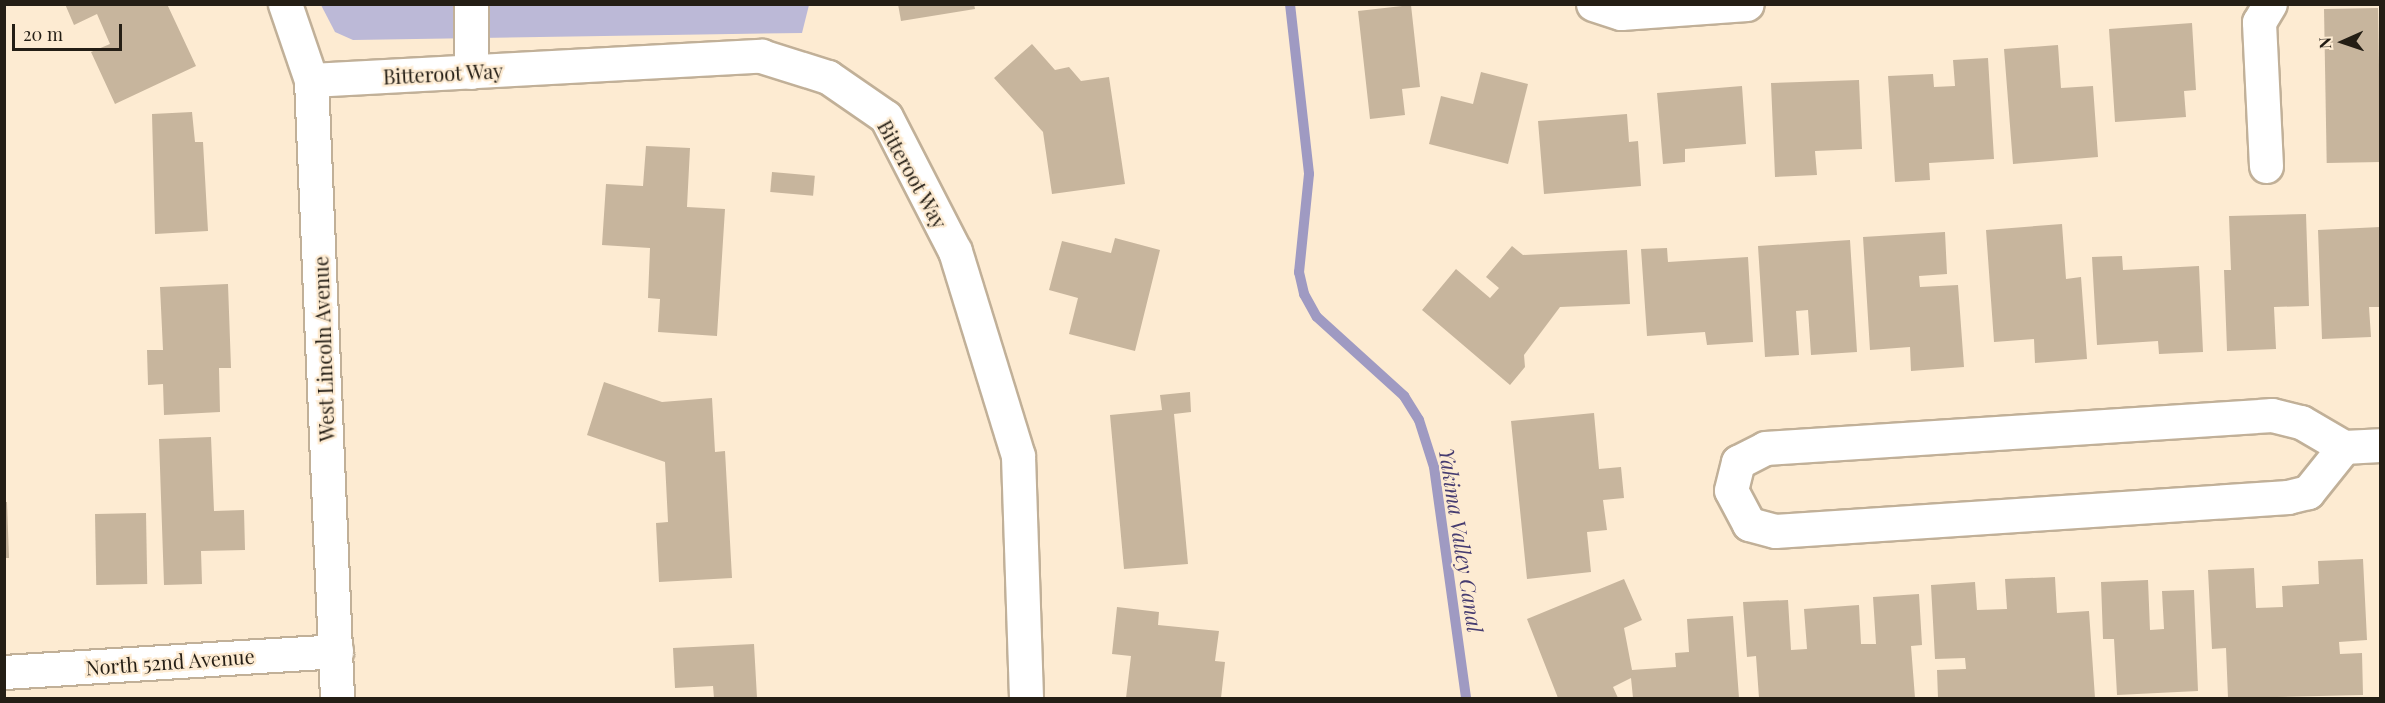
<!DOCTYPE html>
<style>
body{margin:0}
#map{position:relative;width:2385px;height:703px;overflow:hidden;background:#fdebd2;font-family:"Playfair Display",serif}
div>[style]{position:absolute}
.green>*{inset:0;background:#bcb9d7}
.stream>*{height:10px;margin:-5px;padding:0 5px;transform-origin:5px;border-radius:5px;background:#9f9ac2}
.building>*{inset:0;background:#c7b59d;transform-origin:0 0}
.roads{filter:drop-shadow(2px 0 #c1b098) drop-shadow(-2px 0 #c1b098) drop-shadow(0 2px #c1b098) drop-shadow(0 -2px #c1b098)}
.minor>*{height:33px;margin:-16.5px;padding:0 16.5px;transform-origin:16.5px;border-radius:16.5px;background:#fff}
span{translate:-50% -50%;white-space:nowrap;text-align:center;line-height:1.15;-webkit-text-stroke:4.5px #fdebd2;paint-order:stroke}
.street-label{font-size:20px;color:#241e15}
.water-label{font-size:21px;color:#453b70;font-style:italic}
.frame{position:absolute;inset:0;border:6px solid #241e15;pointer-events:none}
.north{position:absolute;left:2313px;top:12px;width:60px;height:60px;-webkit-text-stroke:4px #fdebd2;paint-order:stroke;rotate:267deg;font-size:16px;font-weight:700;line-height:24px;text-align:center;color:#241e15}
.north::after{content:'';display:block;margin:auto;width:21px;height:27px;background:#241e15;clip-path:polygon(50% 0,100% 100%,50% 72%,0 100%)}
.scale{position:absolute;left:12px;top:24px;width:110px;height:27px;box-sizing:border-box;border:3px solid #241e15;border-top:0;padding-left:8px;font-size:18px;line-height:21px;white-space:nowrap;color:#241e15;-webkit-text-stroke:4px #fdebd2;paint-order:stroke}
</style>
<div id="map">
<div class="green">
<i style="clip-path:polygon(321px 5px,809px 5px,802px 33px,353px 40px,335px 32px)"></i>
</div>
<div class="stream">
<i style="left:1290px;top:4px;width:171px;rotate:83.6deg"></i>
<i style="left:1309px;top:174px;width:99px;rotate:95.8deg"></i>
<i style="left:1299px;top:272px;width:23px;rotate:77deg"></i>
<i style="left:1304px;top:294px;width:26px;rotate:61deg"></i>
<i style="left:1317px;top:317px;width:118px;rotate:42.2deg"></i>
<i style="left:1404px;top:396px;width:28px;rotate:58deg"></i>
<i style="left:1419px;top:420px;width:49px;rotate:72.3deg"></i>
<i style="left:1434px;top:467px;width:233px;rotate:82.1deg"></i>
</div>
<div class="building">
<i style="clip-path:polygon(65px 4px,167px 4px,196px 66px,115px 104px,91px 52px,110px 44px,97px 14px,74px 25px)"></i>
<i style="clip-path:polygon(898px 4px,974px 4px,975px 9px,901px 21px)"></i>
<i style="clip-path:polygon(1411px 5px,1420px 87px,1402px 89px,1405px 115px,1370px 119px,1358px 11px)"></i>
<i style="left:2378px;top:8px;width:154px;height:54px;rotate:89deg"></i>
<i style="clip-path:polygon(2192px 23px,2196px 90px,2184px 91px,2186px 117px,2115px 122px,2109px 29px)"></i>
<i style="clip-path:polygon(1032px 44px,1055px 70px,1069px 67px,1081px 81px,1109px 77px,1125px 184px,1052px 194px,1043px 132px,994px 78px)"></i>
<i style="clip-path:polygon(2058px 45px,2061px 88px,2093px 86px,2098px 157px,2013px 164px,2004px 49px)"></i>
<i style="clip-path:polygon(1988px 58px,1994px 159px,1929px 163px,1930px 180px,1895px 182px,1888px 76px,1933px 74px,1934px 87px,1955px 86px,1953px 60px)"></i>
<i style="clip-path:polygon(1481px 72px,1528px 84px,1508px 164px,1429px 144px,1441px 96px,1473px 104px)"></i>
<i style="clip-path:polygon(1859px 80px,1862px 149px,1815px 151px,1817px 175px,1775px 177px,1771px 83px)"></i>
<i style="clip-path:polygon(1742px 86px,1746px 144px,1685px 149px,1685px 162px,1663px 164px,1657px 93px)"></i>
<i style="clip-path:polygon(192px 112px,195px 142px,203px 142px,208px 231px,155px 234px,152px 114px)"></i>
<i style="clip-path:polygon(1627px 114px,1629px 142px,1638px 141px,1641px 186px,1544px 194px,1538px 121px)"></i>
<i style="clip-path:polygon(646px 146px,690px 148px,687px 207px,725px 209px,717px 336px,658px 332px,660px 299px,648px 298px,650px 248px,602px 245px,606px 184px,643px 186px)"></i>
<i style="left:772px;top:172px;width:43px;height:20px;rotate:5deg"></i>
<i style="clip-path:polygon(2306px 214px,2309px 306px,2274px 307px,2276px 349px,2227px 351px,2224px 270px,2231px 270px,2229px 216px)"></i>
<i style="clip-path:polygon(2062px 224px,2066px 279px,2081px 277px,2087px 359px,2035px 363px,2034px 339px,1994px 342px,1986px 230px)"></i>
<i style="clip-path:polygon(2380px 227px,2380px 307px,2369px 307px,2371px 337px,2322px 339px,2318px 230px)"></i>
<i style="clip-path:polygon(1945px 232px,1947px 274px,1919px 276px,1920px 287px,1958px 285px,1964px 367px,1911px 371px,1910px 347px,1870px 350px,1863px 237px)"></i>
<i style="clip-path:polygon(1115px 238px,1160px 250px,1135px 351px,1069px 334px,1078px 298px,1049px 290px,1062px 241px,1111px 253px)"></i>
<i style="clip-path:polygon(1850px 240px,1857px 352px,1811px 355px,1808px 310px,1796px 311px,1799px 355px,1765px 357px,1758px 246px)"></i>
<i style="clip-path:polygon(1512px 246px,1523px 255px,1627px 250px,1630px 304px,1560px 307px,1524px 355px,1525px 367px,1510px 385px,1422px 310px,1456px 269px,1490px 298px,1499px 288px,1486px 277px)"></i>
<i style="clip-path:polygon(1667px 248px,1668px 262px,1748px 257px,1753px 342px,1707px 345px,1705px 332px,1647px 336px,1641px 249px)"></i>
<i style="clip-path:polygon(2122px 256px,2123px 270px,2199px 266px,2203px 352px,2159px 354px,2158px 341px,2097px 345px,2092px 257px)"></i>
<i style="clip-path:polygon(228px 284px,231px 368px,219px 368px,220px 412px,164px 415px,163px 384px,148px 385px,147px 350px,163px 350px,160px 287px)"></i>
<i style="clip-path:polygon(604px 382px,662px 402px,712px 398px,715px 452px,725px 451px,732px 578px,659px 582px,656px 523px,668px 522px,665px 462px,587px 435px)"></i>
<i style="clip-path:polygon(1190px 392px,1191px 412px,1174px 414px,1188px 564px,1124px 569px,1110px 415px,1162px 410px,1160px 395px)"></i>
<i style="clip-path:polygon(1594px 413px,1599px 469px,1621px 467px,1624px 498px,1603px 500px,1607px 530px,1587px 532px,1591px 572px,1527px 579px,1511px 421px)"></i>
<i style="clip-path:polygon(211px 437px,214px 511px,244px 510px,245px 550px,201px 551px,202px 584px,164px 585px,159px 439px)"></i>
<i style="clip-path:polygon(4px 502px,7px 502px,9px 558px,4px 558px)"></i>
<i style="left:146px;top:513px;width:71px;height:51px;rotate:89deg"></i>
<i style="clip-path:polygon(2363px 559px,2367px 640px,2339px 642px,2340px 654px,2362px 653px,2363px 695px,2228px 698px,2226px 648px,2212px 649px,2208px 570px,2254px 568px,2256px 608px,2283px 607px,2282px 586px,2319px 584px,2318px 561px)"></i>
<i style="clip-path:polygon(2055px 577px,2057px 613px,2089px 611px,2095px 698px,1938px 698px,1937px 670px,1966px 669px,1965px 658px,1935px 659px,1931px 585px,1975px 582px,1977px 610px,2007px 609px,2005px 579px)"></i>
<i style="clip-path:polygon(1624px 579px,1642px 620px,1624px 628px,1632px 670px,1676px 667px,1675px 653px,1689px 652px,1687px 619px,1733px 616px,1739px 698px,1633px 698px,1631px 678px,1613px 687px,1618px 698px,1558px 698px,1527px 619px)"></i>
<i style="clip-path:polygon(2148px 580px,2150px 630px,2164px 629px,2162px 591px,2194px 590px,2198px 691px,2117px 695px,2114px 639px,2103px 639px,2101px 582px)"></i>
<i style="clip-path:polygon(1919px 594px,1922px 645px,1911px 646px,1915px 698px,1759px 698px,1756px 656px,1747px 657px,1743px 602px,1788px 600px,1791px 650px,1807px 649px,1804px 609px,1859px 605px,1861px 644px,1876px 644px,1873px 597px)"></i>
<i style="clip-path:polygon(1117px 607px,1159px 612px,1158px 625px,1219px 631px,1215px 661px,1225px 662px,1221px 698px,1126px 698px,1131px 656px,1112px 654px)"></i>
<i style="clip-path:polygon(754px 644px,757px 698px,714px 698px,713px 686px,675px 688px,673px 648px)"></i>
</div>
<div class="roads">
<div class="minor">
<i style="left:285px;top:4px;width:80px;rotate:71.1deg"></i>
<i style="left:311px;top:80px;width:619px;rotate:87.59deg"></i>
<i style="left:1593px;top:4px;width:29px;rotate:18deg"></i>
<i style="left:1621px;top:13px;width:126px;rotate:-4.1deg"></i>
<i style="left:471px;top:72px;width:68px;rotate:-90deg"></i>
<i style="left:311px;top:80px;width:451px;rotate:-3.1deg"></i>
<i style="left:761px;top:56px;width:70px;rotate:17.4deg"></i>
<i style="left:828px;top:77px;width:70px;rotate:34.6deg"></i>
<i style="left:886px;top:117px;width:151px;rotate:62.8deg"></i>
<i style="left:955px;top:251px;width:214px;rotate:72.9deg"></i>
<i style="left:1018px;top:456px;width:242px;rotate:88.1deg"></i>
<i style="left:2266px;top:166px;width:144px;rotate:-92.8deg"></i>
<i style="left:2259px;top:22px;width:21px;rotate:-59deg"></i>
<i style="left:2344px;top:447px;width:58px;rotate:128.7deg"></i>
<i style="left:2308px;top:492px;width:21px;rotate:166deg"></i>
<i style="left:2288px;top:497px;width:514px;rotate:176.21deg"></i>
<i style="left:1775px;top:531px;width:27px;rotate:-165deg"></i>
<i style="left:1749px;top:524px;width:38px;rotate:-118deg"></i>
<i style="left:1731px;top:490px;width:29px;rotate:-76deg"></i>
<i style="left:1738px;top:462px;width:30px;rotate:-27deg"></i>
<i style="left:1765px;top:448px;width:508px;rotate:-3.72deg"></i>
<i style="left:2272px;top:415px;width:30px;rotate:14deg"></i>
<i style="left:2301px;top:422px;width:50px;rotate:30.2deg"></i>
<i style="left:2344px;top:447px;width:36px;rotate:-3deg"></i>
<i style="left:4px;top:672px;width:333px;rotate:-3.6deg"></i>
</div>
</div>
<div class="street-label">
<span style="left:443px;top:73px;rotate:-3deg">Bitteroot Way</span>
<span style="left:913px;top:174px;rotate:61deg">Bitteroot Way</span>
<span style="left:323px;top:349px;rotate:-92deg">West Lincoln Avenue</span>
<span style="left:170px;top:661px;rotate:-4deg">North 52nd Avenue</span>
</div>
<div class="water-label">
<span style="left:1462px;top:540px;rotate:81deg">Yakima Valley Canal</span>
</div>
<div class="frame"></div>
<div class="north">N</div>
<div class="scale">20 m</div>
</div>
